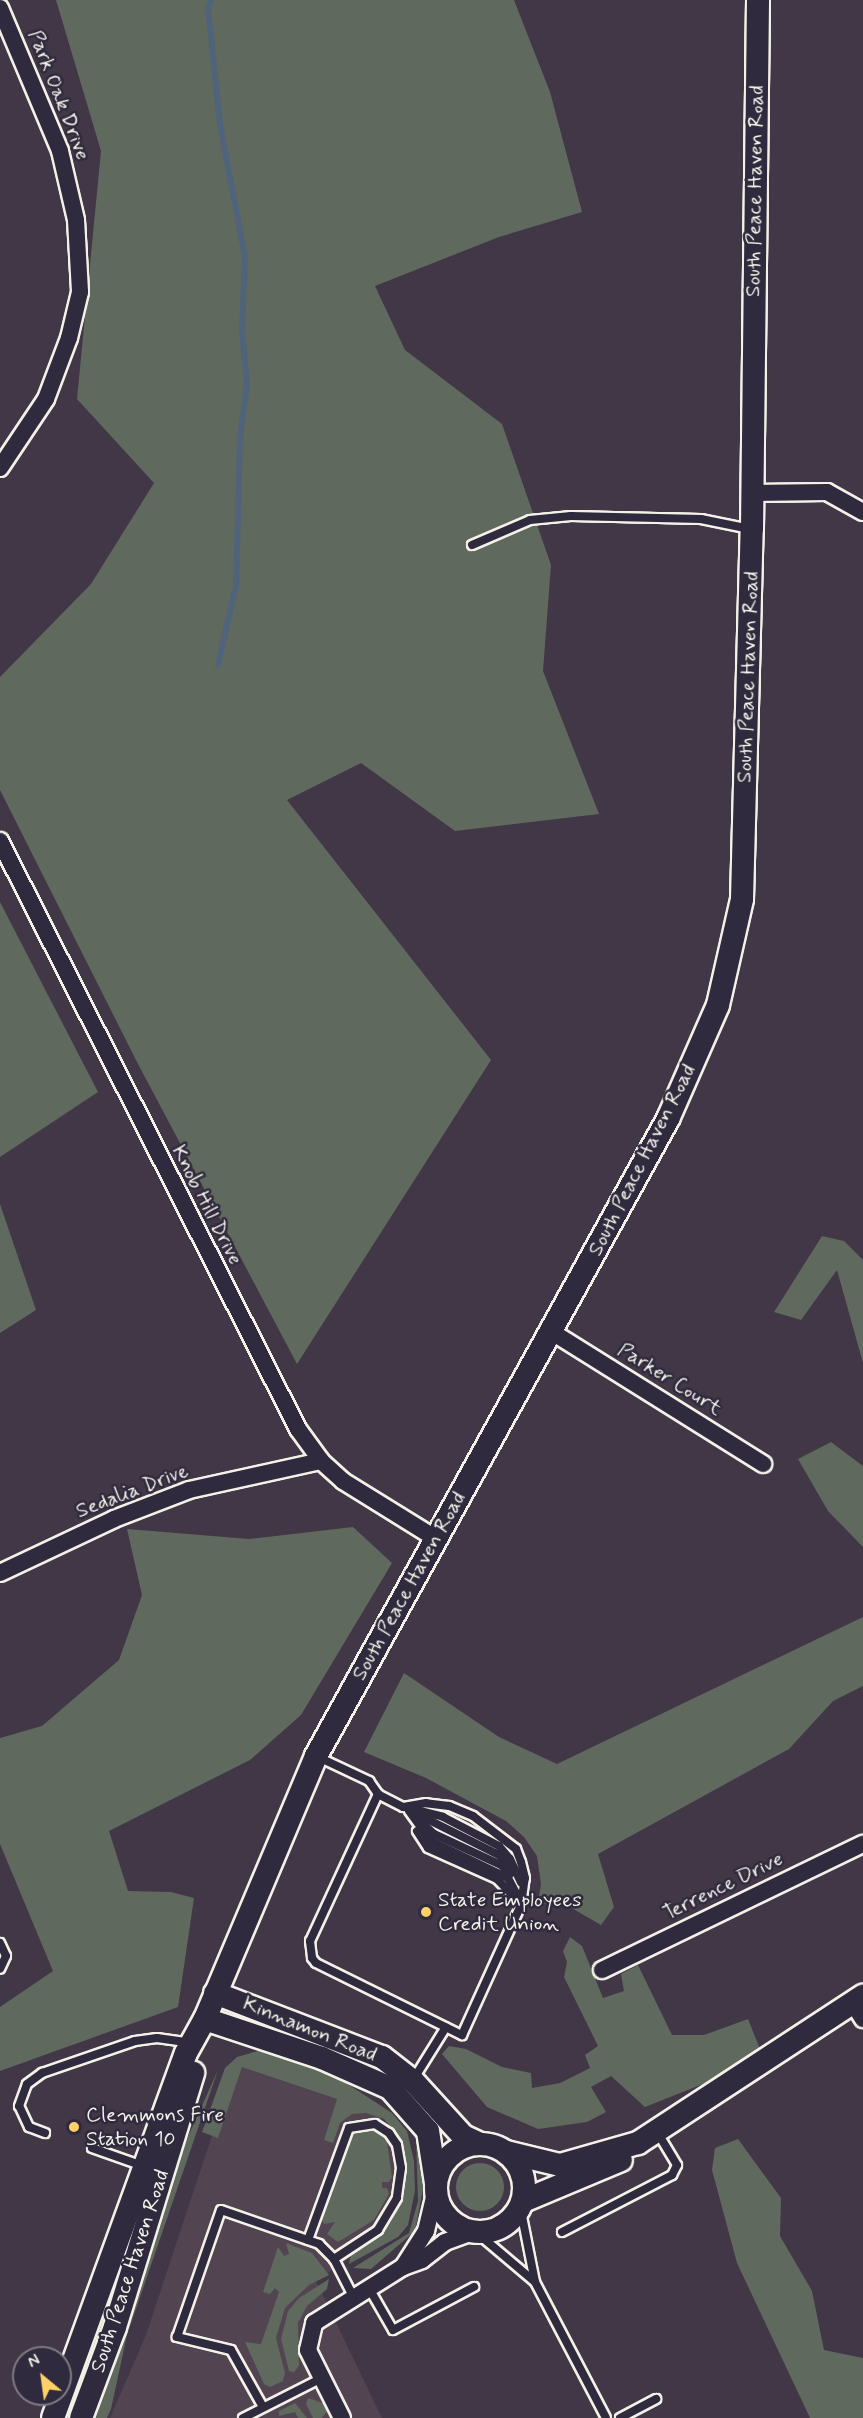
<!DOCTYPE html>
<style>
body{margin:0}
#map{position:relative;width:863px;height:2418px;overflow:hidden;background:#423747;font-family:Mynerve,sans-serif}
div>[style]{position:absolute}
.built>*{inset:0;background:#524451}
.green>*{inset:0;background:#5f695e}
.round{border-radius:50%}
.stream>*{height:6px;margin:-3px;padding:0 3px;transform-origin:3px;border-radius:3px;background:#4f647a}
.roads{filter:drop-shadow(2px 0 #f4f1e8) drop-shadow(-2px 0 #f4f1e8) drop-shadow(0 2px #f4f1e8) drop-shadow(0 -2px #f4f1e8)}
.lane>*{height:8px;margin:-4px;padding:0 4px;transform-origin:4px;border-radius:4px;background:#2f2a3d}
.street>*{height:16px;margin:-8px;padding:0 8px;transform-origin:8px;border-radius:8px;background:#2f2a3d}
.secondary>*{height:22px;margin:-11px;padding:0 11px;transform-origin:11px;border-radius:11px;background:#2f2a3d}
.secondary>.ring{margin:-11px;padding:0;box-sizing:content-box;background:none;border:22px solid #2f2a3d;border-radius:50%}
.dots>*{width:16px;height:16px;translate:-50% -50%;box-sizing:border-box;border:3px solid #2f2a3d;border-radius:50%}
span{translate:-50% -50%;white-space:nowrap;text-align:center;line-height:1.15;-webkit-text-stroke:5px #2f2a3d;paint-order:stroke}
.street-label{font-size:21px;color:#f4f1e8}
.poi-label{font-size:21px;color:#f4f1e8}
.left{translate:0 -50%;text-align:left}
.north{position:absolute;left:12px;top:2346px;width:60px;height:60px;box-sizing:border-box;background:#2f2a3d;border:2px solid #7e7a81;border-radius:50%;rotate:331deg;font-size:16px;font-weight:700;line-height:24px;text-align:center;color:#f4f1e8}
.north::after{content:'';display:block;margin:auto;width:21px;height:27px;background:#ffd166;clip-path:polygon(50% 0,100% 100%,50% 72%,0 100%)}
</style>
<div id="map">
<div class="built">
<i style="clip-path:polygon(249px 2057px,349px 2090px,395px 2130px,408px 2148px,405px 2220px,316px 2281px,382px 2418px,110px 2418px,146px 2335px,234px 2069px)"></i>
</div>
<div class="green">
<i style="clip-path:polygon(56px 0,514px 0,550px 92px,582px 212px,499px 237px,375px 286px,405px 350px,502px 424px,551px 565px,543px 671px,599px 814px,455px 831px,361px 763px,287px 800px,491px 1060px,297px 1364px,137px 1062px,0 790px,0 677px,91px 584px,154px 483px,77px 399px,101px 151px)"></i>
<i style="clip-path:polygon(0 902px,98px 1092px,0 1157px)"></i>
<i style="clip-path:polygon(0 1204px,36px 1310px,0 1333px)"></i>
<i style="clip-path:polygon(822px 1236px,844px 1241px,863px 1260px,863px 1363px,837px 1270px,801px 1320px,774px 1312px)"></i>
<i style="clip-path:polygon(831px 1442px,863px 1466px,863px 1547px,828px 1511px,798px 1459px)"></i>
<i style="clip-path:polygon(353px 1527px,392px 1563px,301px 1715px,250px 1760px,109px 1831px,128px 1891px,171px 1892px,194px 1898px,178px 2007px,0 2071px,0 2007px,53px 1971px,0 1844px,0 1738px,42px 1726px,119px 1660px,142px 1595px,127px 1529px,249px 1539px)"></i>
<i style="clip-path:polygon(863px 1617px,863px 1686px,833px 1701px,789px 1749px,598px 1854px,614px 1907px,601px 1925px,568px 1906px,538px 1903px,541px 1884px,537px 1856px,524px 1837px,506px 1821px,426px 1778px,364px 1752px,404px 1673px,499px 1737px,557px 1764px)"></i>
<i style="clip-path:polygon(570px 1937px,582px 1946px,603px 1998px,624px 1991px,621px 1974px,638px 1965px,672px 2035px,704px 2035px,748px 2019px,760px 2049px,718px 2078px,645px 2107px,611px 2076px,591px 2087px,606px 2112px,587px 2122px,538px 2129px,487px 2107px,442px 2054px,449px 2046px,466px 2049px,502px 2067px,531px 2073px,532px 2088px,560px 2083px,590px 2068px,585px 2055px,598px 2046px,564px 1977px,567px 1962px,563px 1951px)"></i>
<i style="clip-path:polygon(261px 2050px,340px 2079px,392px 2113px,407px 2131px,414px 2161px,415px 2191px,408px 2225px,398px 2237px,349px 2264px,351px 2253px,391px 2222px,402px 2191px,406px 2166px,402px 2141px,384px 2119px,366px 2113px,352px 2114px,340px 2123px,333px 2143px,324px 2140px,337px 2099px,242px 2067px,218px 2138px,202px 2132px,225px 2068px,237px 2057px)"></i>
<i style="clip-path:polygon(218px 2070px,127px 2335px,111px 2409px,107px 2418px,85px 2418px,168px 2181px)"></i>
<i style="clip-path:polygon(357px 2129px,376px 2130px,387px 2142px,392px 2177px,389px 2182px,382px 2182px,382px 2188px,387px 2188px,389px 2194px,374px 2220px,338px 2242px,327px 2234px,335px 2222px,324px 2224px,322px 2220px,350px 2139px)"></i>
<i style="clip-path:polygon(421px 2137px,423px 2189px,415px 2231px,371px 2269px,353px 2268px,409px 2233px,418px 2201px,416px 2139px)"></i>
<i style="clip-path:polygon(738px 2139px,781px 2198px,780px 2236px,812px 2291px,824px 2350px,863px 2358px,863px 2418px,810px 2418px,737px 2263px,712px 2170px,715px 2148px)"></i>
<i class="round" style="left:456px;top:2163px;width:48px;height:48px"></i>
<i style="clip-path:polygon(286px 2243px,312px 2253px,329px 2275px,309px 2285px,285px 2308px,276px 2338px,285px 2373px,283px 2381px,270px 2387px,264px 2384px,245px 2342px,261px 2344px,279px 2292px,275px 2288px,270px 2294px,263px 2292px,278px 2247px,284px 2256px,289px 2254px)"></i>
<i style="clip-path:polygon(329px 2279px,327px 2289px,307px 2306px,298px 2323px,299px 2366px,294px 2372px,289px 2371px,281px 2339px,288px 2311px,299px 2298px)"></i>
<i style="clip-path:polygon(308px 2398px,323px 2403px,327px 2411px,322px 2418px,313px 2418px,306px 2404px)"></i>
<i style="clip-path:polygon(295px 2403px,307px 2418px,298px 2418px,295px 2412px,279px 2416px,279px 2411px)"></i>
</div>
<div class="stream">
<i style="left:211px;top:0;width:9px;rotate:111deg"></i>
<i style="left:208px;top:8px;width:118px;rotate:84.1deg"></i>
<i style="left:220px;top:125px;width:134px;rotate:79.3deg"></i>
<i style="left:245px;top:257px;width:74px;rotate:92.3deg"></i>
<i style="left:242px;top:331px;width:53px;rotate:84.6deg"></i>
<i style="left:247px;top:384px;width:53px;rotate:97.5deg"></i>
<i style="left:240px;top:437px;width:148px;rotate:91.5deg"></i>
<i style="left:236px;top:585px;width:82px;rotate:102.7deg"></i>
</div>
<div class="roads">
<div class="lane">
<i style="left:472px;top:545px;width:63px;rotate:-23.3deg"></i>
<i style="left:530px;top:520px;width:41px;rotate:-5.6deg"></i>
<i style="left:571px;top:516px;width:130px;rotate:1.3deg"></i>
<i style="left:701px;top:519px;width:50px;rotate:11.5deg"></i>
<i style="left:316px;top:1756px;width:59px;rotate:25.3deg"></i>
<i style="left:369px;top:1781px;width:16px;rotate:55deg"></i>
<i style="left:378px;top:1794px;width:162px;rotate:114.8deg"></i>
<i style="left:310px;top:1941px;width:17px;rotate:83deg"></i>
<i style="left:312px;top:1958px;width:6px;rotate:51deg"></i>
<i style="left:316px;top:1963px;width:163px;rotate:26.3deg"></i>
<i style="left:462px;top:2035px;width:143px;rotate:-65.6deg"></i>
<i style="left:521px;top:1905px;width:27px;rotate:-82deg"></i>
<i style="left:525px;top:1878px;width:16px;rotate:-104deg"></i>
<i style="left:521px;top:1862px;width:14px;rotate:-111deg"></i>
<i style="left:516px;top:1849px;width:54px;rotate:-142.5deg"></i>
<i style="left:473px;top:1816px;width:26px;rotate:-157deg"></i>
<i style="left:449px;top:1806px;width:23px;rotate:-173deg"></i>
<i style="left:426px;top:1803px;width:23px;rotate:170deg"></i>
<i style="left:403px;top:1807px;width:28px;rotate:-153deg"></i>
<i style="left:408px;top:1808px;width:36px;rotate:14deg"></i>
<i style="left:443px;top:1817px;width:63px;rotate:27.4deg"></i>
<i style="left:499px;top:1846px;width:17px;rotate:50deg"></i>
<i style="left:510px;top:1859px;width:26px;rotate:65deg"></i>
<i style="left:409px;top:1811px;width:37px;rotate:54deg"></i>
<i style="left:431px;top:1841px;width:85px;rotate:25.7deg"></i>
<i style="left:508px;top:1878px;width:26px;rotate:62deg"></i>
<i style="left:411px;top:1811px;width:98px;rotate:26.6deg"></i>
<i style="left:499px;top:1855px;width:14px;rotate:45deg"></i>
<i style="left:421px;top:1822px;width:18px;rotate:43deg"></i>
<i style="left:434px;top:1834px;width:74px;rotate:24.8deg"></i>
<i style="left:501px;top:1865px;width:13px;rotate:45deg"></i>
<i style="left:417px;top:1831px;width:20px;rotate:57deg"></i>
<i style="left:428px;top:1848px;width:76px;rotate:24.2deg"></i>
<i style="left:497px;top:1879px;width:29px;rotate:46deg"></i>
<i style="left:0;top:1943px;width:14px;rotate:65deg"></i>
<i style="left:6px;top:1956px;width:14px;rotate:115deg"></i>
<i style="left:413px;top:2080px;width:62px;rotate:-58.1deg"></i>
<i style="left:45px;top:2133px;width:17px;rotate:-159deg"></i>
<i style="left:29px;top:2127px;width:23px;rotate:-115deg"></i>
<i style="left:19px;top:2106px;width:23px;rotate:-70deg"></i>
<i style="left:27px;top:2084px;width:19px;rotate:-36deg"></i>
<i style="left:42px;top:2073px;width:98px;rotate:-19deg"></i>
<i style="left:135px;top:2041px;width:22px;rotate:-8deg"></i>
<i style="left:157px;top:2038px;width:34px;rotate:8deg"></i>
<i style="left:92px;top:2148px;width:54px;rotate:19.4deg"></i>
<i style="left:520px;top:2206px;width:77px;rotate:78.8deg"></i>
<i style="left:535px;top:2282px;width:153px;rotate:62.4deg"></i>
<i style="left:562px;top:2232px;width:124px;rotate:-27.4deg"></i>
<i style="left:672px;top:2175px;width:11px;rotate:-63deg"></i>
<i style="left:677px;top:2165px;width:39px;rotate:-121deg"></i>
<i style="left:477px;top:2233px;width:76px;rotate:40.2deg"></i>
<i style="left:308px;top:2240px;width:119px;rotate:-69.9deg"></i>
<i style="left:349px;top:2128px;width:26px;rotate:-9deg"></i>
<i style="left:375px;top:2124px;width:17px;rotate:33deg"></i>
<i style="left:389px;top:2133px;width:14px;rotate:56deg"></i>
<i style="left:397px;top:2145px;width:23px;rotate:80deg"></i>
<i style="left:401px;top:2168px;width:30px;rotate:98deg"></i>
<i style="left:397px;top:2198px;width:37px;rotate:121deg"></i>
<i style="left:378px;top:2230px;width:53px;rotate:146.6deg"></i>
<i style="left:370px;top:2290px;width:46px;rotate:60.1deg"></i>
<i style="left:393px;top:2330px;width:92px;rotate:-28deg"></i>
<i style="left:263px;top:2407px;width:65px;rotate:-119.3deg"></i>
<i style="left:231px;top:2350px;width:56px;rotate:-166.5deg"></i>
<i style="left:177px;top:2337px;width:134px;rotate:-70.9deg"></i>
<i style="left:221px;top:2210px;width:104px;rotate:19.1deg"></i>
<i style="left:319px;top:2244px;width:21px;rotate:45deg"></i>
<i style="left:334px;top:2259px;width:44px;rotate:62.9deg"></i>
<i style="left:243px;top:2418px;width:89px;rotate:-26.9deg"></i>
<i style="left:620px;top:2418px;width:41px;rotate:-27.8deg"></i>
</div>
<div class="street">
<i style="left:0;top:8px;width:155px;rotate:67.2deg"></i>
<i style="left:60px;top:151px;width:71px;rotate:76.9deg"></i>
<i style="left:76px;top:220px;width:72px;rotate:86.8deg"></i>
<i style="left:80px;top:292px;width:47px;rotate:103.4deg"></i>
<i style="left:69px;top:338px;width:65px;rotate:110.7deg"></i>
<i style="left:46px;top:399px;width:83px;rotate:123.7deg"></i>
<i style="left:752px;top:493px;width:75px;rotate:-0.8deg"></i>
<i style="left:827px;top:492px;width:41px;rotate:29.1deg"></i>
<i style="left:0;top:841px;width:659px;rotate:63.12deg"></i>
<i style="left:298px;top:1429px;width:39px;rotate:54deg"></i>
<i style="left:321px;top:1461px;width:30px;rotate:42deg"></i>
<i style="left:343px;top:1481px;width:108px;rotate:31.8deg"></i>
<i style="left:552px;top:1332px;width:249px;rotate:32deg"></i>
<i style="left:0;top:1573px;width:126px;rotate:-25.3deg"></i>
<i style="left:114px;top:1519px;width:80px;rotate:-21.1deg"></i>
<i style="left:189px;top:1490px;width:135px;rotate:-12.4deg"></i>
<i style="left:602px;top:1970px;width:290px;rotate:-25.8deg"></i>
<i style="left:853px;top:2003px;width:19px;rotate:58deg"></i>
<i style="left:403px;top:2267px;width:43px;rotate:-57.4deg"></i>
<i style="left:426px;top:2231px;width:43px;rotate:-76.6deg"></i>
<i style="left:342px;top:2418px;width:76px;rotate:-116.6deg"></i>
<i style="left:308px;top:2350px;width:28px;rotate:-77deg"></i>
<i style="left:314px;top:2323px;width:105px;rotate:-32.2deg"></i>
<i style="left:403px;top:2267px;width:20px;rotate:-20deg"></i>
<i style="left:422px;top:2260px;width:29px;rotate:-38deg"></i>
<i style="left:445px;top:2242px;width:30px;rotate:-20deg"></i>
</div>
<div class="secondary">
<i style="left:215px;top:1993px;width:179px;rotate:21deg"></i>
<i style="left:382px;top:2057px;width:39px;rotate:38deg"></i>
<i style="left:413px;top:2081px;width:74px;rotate:47.7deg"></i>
<i style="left:463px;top:2136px;width:19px;rotate:25deg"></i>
<i style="left:205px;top:2019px;width:123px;rotate:18.4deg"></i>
<i style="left:322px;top:2058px;width:74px;rotate:23.8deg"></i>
<i style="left:390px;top:2088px;width:57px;rotate:48.5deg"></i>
<i style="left:428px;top:2131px;width:53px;rotate:81.3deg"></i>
<i class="ring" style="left:436px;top:2144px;width:66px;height:66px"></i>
<i style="left:506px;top:2152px;width:56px;rotate:13.5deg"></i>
<i style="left:560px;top:2165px;width:81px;rotate:-15.8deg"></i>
<i style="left:638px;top:2143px;width:269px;rotate:-33.2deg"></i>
<i style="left:523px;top:2201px;width:106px;rotate:-22.7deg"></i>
<i style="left:53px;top:2418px;width:388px;rotate:-70deg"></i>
<i style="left:186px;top:2053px;width:39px;rotate:-61deg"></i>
<i style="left:205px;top:2019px;width:285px;rotate:-67.1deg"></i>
<i style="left:316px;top:1756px;width:728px;rotate:-61.08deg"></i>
<i style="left:668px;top:1119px;width:124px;rotate:-66.3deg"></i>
<i style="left:718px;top:1005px;width:109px;rotate:-77.2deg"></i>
<i style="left:742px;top:899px;width:370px;rotate:-88.5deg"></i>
<i style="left:752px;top:529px;width:529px;rotate:-89.35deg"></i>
<i style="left:81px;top:2418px;width:97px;rotate:-69.5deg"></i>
<i style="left:115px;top:2327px;width:266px;rotate:-72.9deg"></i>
</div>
</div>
<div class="dots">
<i style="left:426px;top:1912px;background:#ffd166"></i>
<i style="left:74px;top:2127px;background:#ffd166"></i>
</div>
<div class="street-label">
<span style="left:59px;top:95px;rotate:69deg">Park Oak Drive</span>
<span style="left:755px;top:191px;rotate:-89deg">South Peace Haven Road</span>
<span style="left:748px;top:677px;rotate:-88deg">South Peace Haven Road</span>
<span style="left:642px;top:1160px;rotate:-63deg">South Peace Haven Road</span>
<span style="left:207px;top:1205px;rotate:63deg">Knob Hill Drive</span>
<span style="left:670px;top:1379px;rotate:32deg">Parker Court</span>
<span style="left:132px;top:1491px;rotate:-21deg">Sedalia Drive</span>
<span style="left:409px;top:1586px;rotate:-61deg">South Peace Haven Road</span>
<span style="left:723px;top:1886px;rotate:-26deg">Terrence Drive</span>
<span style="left:310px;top:2029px;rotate:22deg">Kinnamon Road</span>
<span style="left:130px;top:2271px;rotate:-72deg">South Peace Haven Road</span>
</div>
<div class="poi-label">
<span class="left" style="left:438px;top:1912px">State Employees<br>Credit Union</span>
<span class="left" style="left:86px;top:2127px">Clemmons Fire<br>Station 10</span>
</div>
<div class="north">N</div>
</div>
